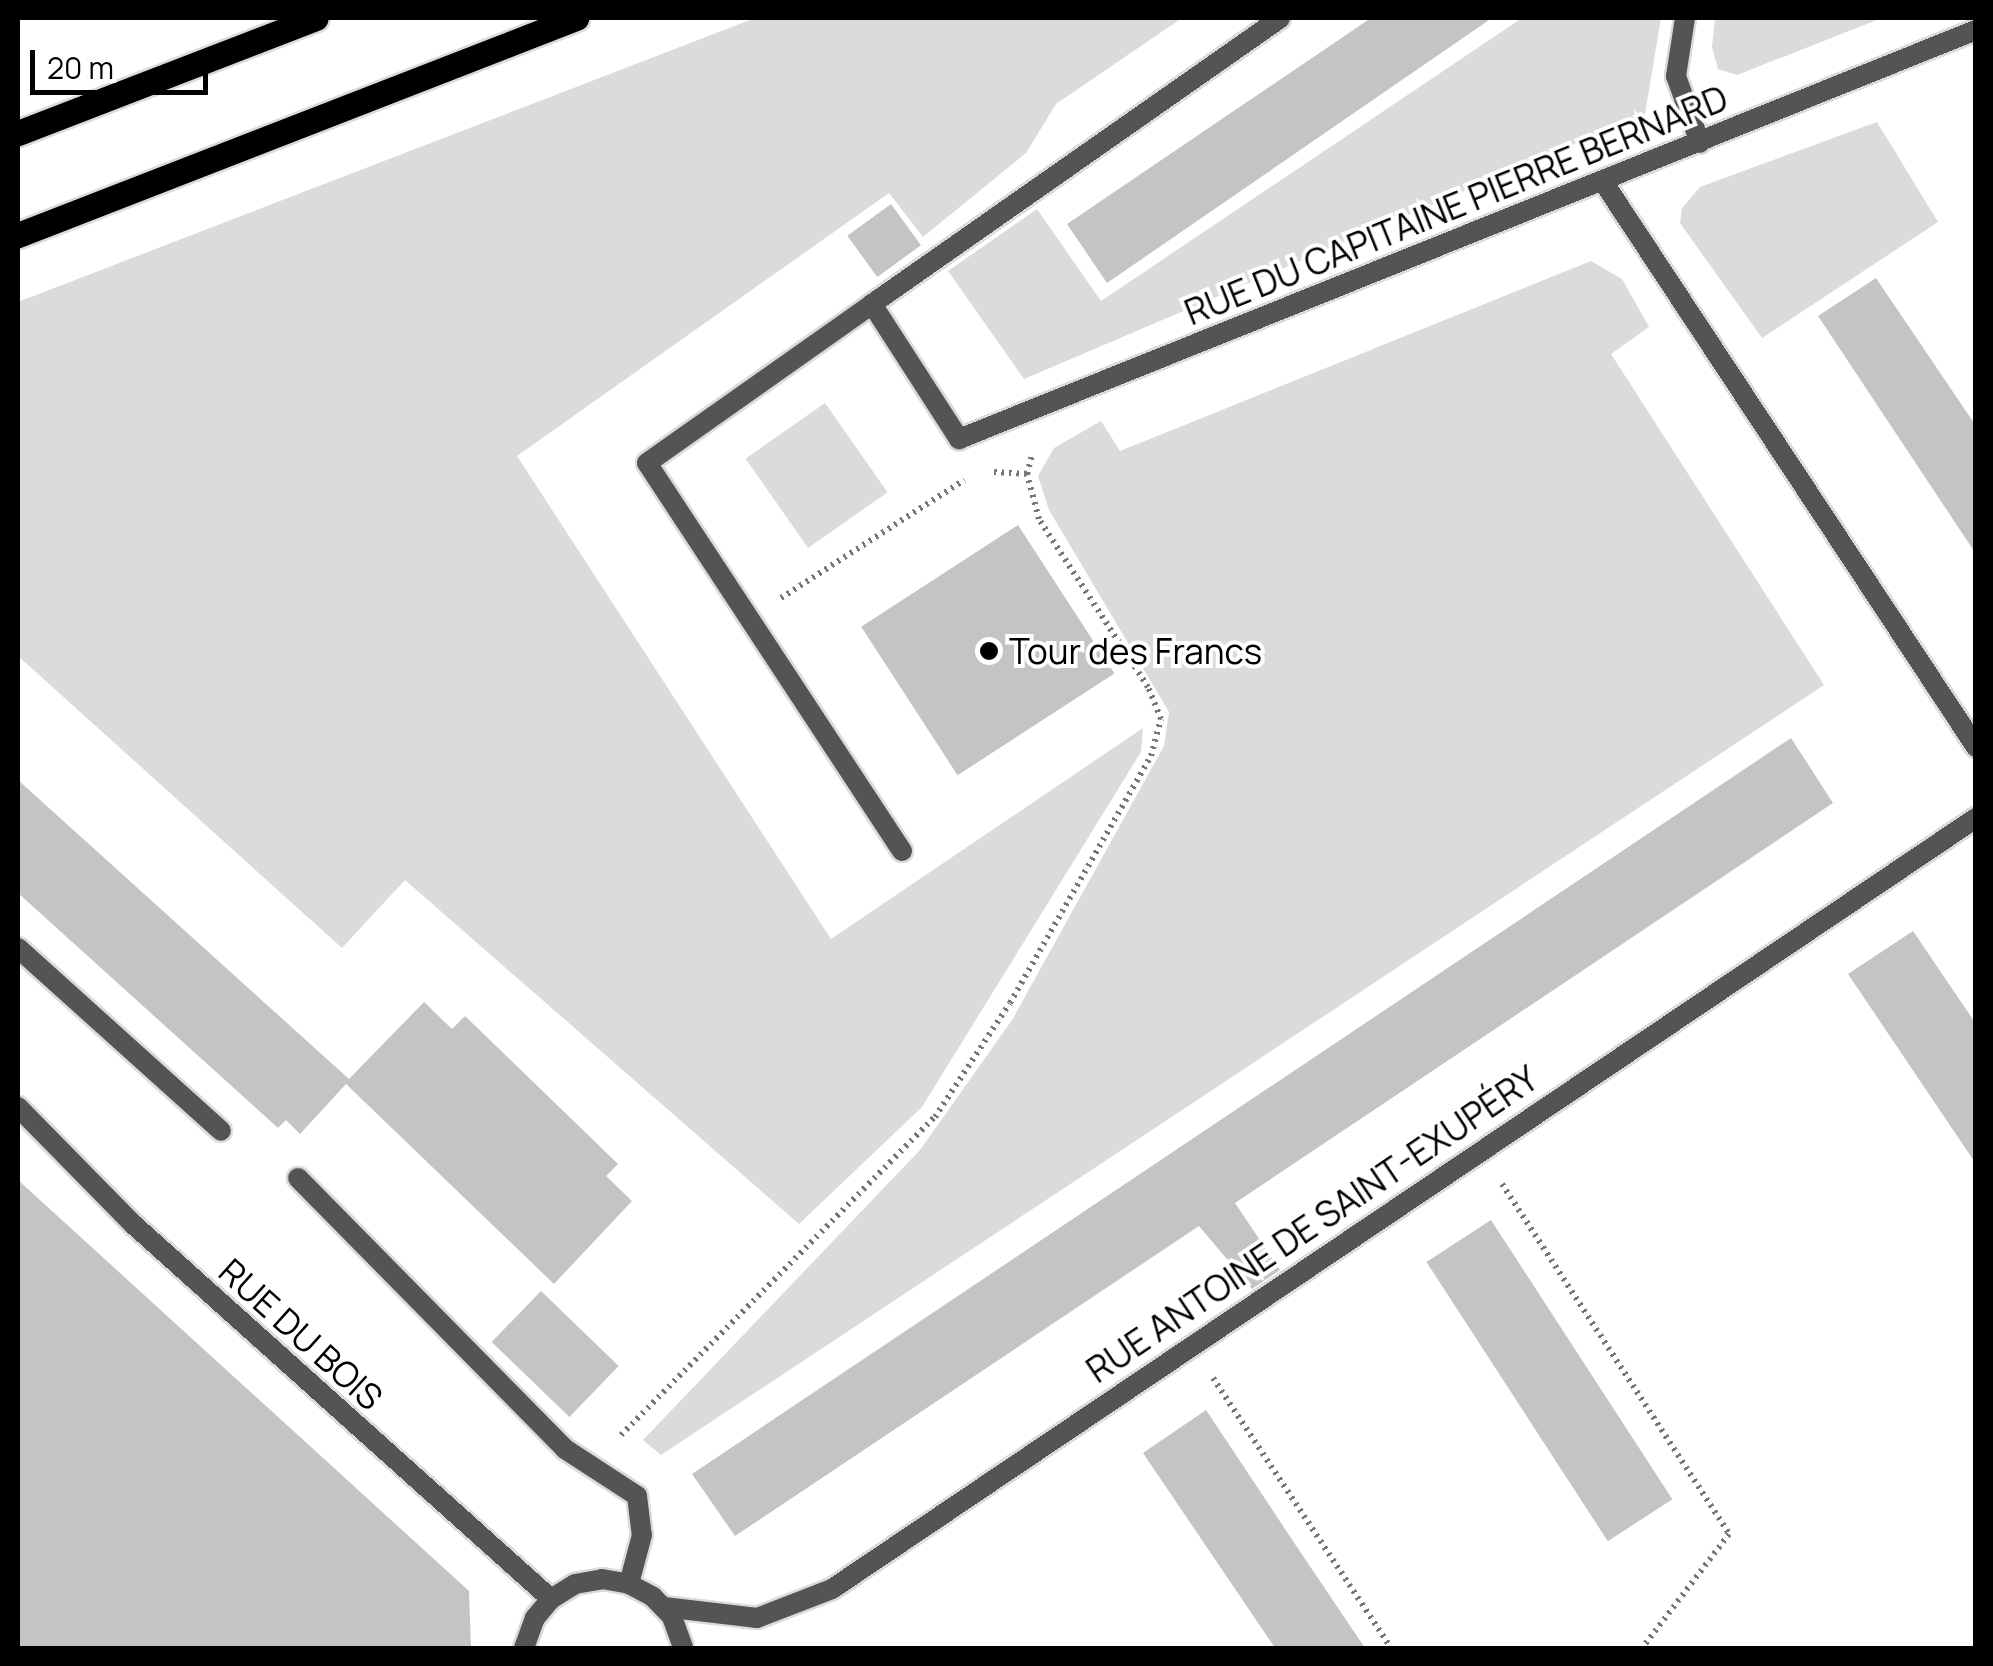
<!DOCTYPE html>
<meta charset="utf-8">
<style>
body{margin:0}
#map{position:relative;width:1993px;height:1666px;overflow:hidden;background:#fff;font-family:Manrope,sans-serif}
div>[style]{position:absolute}
.green>*{inset:0;background:#dbdbdb;transform-origin:0 0}
.building>*{inset:0;background:#c4c4c4;transform-origin:0 0}
.path>*{height:6px;margin-top:-3px;transform-origin:0;background:repeating-linear-gradient(90deg,#767676 0 2.5px,transparent 0 7.5px)}
.roads{filter:drop-shadow(2px 0 #dbdbdb) drop-shadow(-2px 0 #dbdbdb) drop-shadow(0 2px #dbdbdb) drop-shadow(0 -2px #dbdbdb)}
.service>*{height:20px;margin:-10px;padding:0 10px;transform-origin:10px;border-radius:10px;background:#545454}
.minor>*{height:20px;margin:-10px;padding:0 10px;transform-origin:10px;border-radius:10px;background:#545454}
.primary>*{height:25px;margin:-12.5px;padding:0 12.5px;transform-origin:12.5px;border-radius:12.5px;background:#000}
.dots>*{width:28px;height:28px;translate:-50% -50%;box-sizing:border-box;border:5px solid #fff;border-radius:50%}
span{translate:-50% -50%;white-space:nowrap;text-align:center;line-height:1.15;-webkit-text-stroke:8px #fff;paint-order:stroke}
.street-label{font-size:35px;color:#000}
.poi-label{font-size:35px;color:#000}
.left{translate:0 -50%;text-align:left}
.frame{position:absolute;inset:0;border:20px solid #000;pointer-events:none}
.scale{position:absolute;left:30px;top:50px;width:178px;height:45px;box-sizing:border-box;border:5px solid #000;border-top:0;padding-left:12px;font-size:30px;line-height:35px;white-space:nowrap;color:#000;-webkit-text-stroke:8px #fff;paint-order:stroke}
</style>
<div id="map">
<div class="green">
<i style="clip-path:polygon(755px 18px,1182px 18px,1056px 104px,1026px 153px,923px 237px,889px 193px,517px 456px,831px 939px,1143px 728px,1141px 752px,922px 1107px,799px 1224px,405px 880px,342px 948px,18px 656px,18px 302px)"></i>
<i style="clip-path:polygon(1522px 18px,1661px 18px,1645px 114px,1024px 379px,948px 271px,1037px 209px,1101px 301px)"></i>
<i style="clip-path:polygon(1715px 18px,1882px 18px,1737px 75px,1718px 69px,1712px 47px)"></i>
<i style="clip-path:polygon(1877px 122px,1938px 222px,1762px 338px,1680px 223px,1682px 208px,1700px 187px)"></i>
<i style="clip-path:polygon(1591px 261px,1622px 279px,1649px 327px,1611px 354px,1824px 685px,661px 1455px,643px 1440px,920px 1150px,1012px 1020px,1164px 746px,1169px 712px,1049px 510px,1038px 476px,1054px 448px,1101px 421px,1120px 451px)"></i>
<i style="left:825px;top:403px;width:109px;height:97px;rotate:55deg"></i>
</div>
<div class="building">
<i style="clip-path:polygon(1371px 18px,1492px 18px,1107px 283px,1067px 224px)"></i>
<i style="left:891px;top:204px;width:51px;height:54px;rotate:54deg"></i>
<i style="clip-path:polygon(1876px 278px,1976px 426px,1976px 554px,1818px 316px)"></i>
<i style="left:1018px;top:525px;width:177px;height:187px;rotate:57deg"></i>
<i style="clip-path:polygon(1791px 738px,1833px 803px,1235px 1203px,1280px 1270px,1252px 1289px,1199px 1226px,735px 1536px,692px 1474px)"></i>
<i style="clip-path:polygon(18px 780px,349px 1079px,424px 1002px,452px 1029px,465px 1016px,618px 1164px,606px 1176px,632px 1201px,554px 1284px,346px 1084px,300px 1134px,286px 1120px,278px 1128px,18px 893px)"></i>
<i style="clip-path:polygon(1913px 931px,1976px 1024px,1976px 1164px,1848px 974px)"></i>
<i style="clip-path:polygon(18px 1180px,469px 1591px,471px 1648px,18px 1648px)"></i>
<i style="left:1491px;top:1220px;width:333px;height:77px;rotate:57deg"></i>
<i style="left:541px;top:1291px;width:108px;height:71px;rotate:44deg"></i>
<i style="clip-path:polygon(1206px 1410px,1297px 1547px,1365px 1648px,1275px 1648px,1143px 1453px)"></i>
</div>
<div class="path">
<i style="left:994px;top:472px;width:33px;rotate:3deg"></i>
<i style="left:781px;top:598px;width:218px;rotate:-32.8deg"></i>
<i style="left:1502px;top:1184px;width:417px;rotate:57deg"></i>
<i style="left:1729px;top:1534px;width:143px;rotate:127.3deg"></i>
<i style="left:1213px;top:1378px;width:323px;rotate:56.6deg"></i>
<i style="left:621px;top:1435px;width:447px;rotate:-45.4deg"></i>
<i style="left:935px;top:1117px;width:136px;rotate:-56.7deg"></i>
<i style="left:1010px;top:1003px;width:284px;rotate:-60.3deg"></i>
<i style="left:1151px;top:756px;width:38px;rotate:-75deg"></i>
<i style="left:1161px;top:719px;width:35px;rotate:-112deg"></i>
<i style="left:1148px;top:687px;width:200px;rotate:-123deg"></i>
<i style="left:1039px;top:519px;width:47px;rotate:-104.9deg"></i>
<i style="left:1027px;top:474px;width:20px;rotate:-75deg"></i>
</div>
<div class="roads">
<div class="service">
<i style="left:1685px;top:18px;width:59px;rotate:98.8deg"></i>
<i style="left:1676px;top:76px;width:71px;rotate:70.3deg"></i>
<i style="left:872px;top:304px;width:498px;rotate:-35deg"></i>
<i style="left:902px;top:851px;width:464px;rotate:-123.3deg"></i>
<i style="left:647px;top:463px;width:276px;rotate:-35.2deg"></i>
<i style="left:872px;top:304px;width:161px;rotate:57.2deg"></i>
<i style="left:18px;top:948px;width:273px;rotate:42deg"></i>
<i style="left:298px;top:1178px;width:380px;rotate:45.4deg"></i>
<i style="left:565px;top:1449px;width:86px;rotate:33.1deg"></i>
<i style="left:637px;top:1496px;width:39px;rotate:83deg"></i>
<i style="left:642px;top:1535px;width:51px;rotate:104.9deg"></i>
</div>
<div class="minor">
<i style="left:1604px;top:183px;width:676px;rotate:56.59deg"></i>
<i style="left:959px;top:439px;width:1096px;rotate:-21.91deg"></i>
<i style="left:18px;top:1107px;width:165px;rotate:45.5deg"></i>
<i style="left:134px;top:1225px;width:560px;rotate:41.89deg"></i>
<i style="left:664px;top:1607px;width:94px;rotate:6.7deg"></i>
<i style="left:757px;top:1618px;width:80px;rotate:-21.1deg"></i>
<i style="left:832px;top:1589px;width:1380px;rotate:-33.98deg"></i>
<i style="left:524px;top:1648px;width:32px;rotate:-70deg"></i>
<i style="left:535px;top:1618px;width:25px;rotate:-50deg"></i>
<i style="left:551px;top:1599px;width:28px;rotate:-32deg"></i>
<i style="left:575px;top:1584px;width:27px;rotate:-10deg"></i>
<i style="left:602px;top:1579px;width:27px;rotate:10deg"></i>
<i style="left:629px;top:1584px;width:27px;rotate:28deg"></i>
<i style="left:653px;top:1597px;width:28px;rotate:46deg"></i>
<i style="left:672px;top:1617px;width:33px;rotate:70deg"></i>
</div>
<div class="primary">
<i style="left:18px;top:133px;width:319px;rotate:-21.1deg"></i>
<i style="left:18px;top:235px;width:599px;rotate:-21.25deg"></i>
</div>
</div>
<div class="dots">
<i style="left:989px;top:651px;background:#000"></i>
</div>
<div class="street-label">
<span style="left:1456px;top:205px;rotate:-22deg">RUE DU CAPITAINE PIERRE BERNARD</span>
<span style="left:1312px;top:1224px;rotate:-34deg">RUE ANTOINE DE SAINT-EXUPÉRY</span>
<span style="left:301px;top:1334px;rotate:42deg">RUE DU BOIS</span>
</div>
<div class="poi-label">
<span class="left" style="left:1009px;top:651px">Tour des Francs</span>
</div>
<div class="frame"></div>
<div class="scale">20 m</div>
</div>
